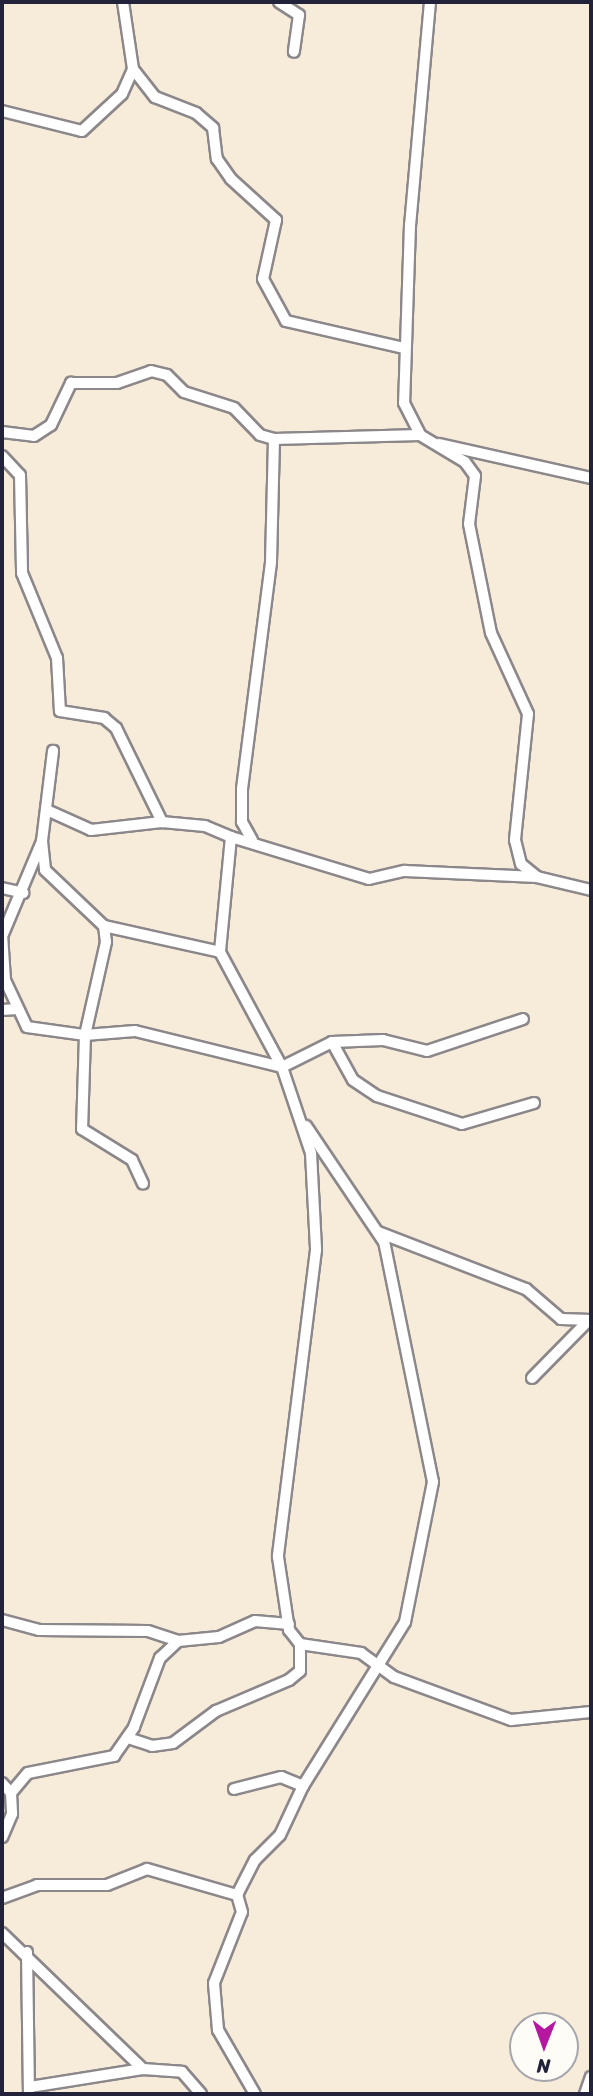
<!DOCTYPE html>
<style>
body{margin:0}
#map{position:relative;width:593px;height:2096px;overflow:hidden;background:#f7ecda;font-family:Sriracha,sans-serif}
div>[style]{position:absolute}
.roads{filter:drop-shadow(2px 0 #8c878a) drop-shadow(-2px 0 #8c878a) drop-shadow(0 2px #8c878a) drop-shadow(0 -2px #8c878a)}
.minor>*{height:10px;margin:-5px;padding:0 5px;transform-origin:5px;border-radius:5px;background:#fff}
span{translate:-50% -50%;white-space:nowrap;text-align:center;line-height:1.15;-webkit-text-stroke:5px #fdfcf7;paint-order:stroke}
.frame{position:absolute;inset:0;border:4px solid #22223b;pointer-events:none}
.north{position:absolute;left:509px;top:2012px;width:70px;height:70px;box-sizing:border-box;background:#fdfcf7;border:2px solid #a5a5ac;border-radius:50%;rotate:181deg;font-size:19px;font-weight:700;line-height:28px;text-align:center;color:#22223b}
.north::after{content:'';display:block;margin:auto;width:24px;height:32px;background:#b5179e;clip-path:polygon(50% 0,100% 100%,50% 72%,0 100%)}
</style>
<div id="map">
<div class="roads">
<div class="minor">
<i style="left:123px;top:2px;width:68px;rotate:81.5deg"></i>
<i style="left:133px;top:69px;width:36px;rotate:52deg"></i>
<i style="left:155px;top:97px;width:44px;rotate:21.3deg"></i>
<i style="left:196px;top:113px;width:23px;rotate:41deg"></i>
<i style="left:213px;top:128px;width:31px;rotate:83deg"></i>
<i style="left:217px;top:159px;width:24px;rotate:55deg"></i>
<i style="left:231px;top:179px;width:61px;rotate:42.3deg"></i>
<i style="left:276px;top:220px;width:60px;rotate:102.4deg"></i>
<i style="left:263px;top:279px;width:48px;rotate:61.3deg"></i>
<i style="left:286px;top:321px;width:121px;rotate:12.9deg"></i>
<i style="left:279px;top:2px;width:24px;rotate:33deg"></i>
<i style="left:299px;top:15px;width:37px;rotate:98deg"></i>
<i style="left:430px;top:2px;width:224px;rotate:95.1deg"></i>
<i style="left:410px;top:225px;width:178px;rotate:91.9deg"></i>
<i style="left:404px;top:403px;width:36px;rotate:63deg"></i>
<i style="left:420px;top:435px;width:52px;rotate:31deg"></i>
<i style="left:465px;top:462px;width:17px;rotate:54deg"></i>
<i style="left:475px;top:476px;width:48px;rotate:97.1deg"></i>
<i style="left:469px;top:524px;width:111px;rotate:78.6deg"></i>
<i style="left:491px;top:633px;width:89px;rotate:65.4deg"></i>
<i style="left:528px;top:714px;width:127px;rotate:95.9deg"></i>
<i style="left:515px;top:840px;width:25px;rotate:76deg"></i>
<i style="left:521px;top:864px;width:21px;rotate:39deg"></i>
<i style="left:537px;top:877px;width:56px;rotate:13.5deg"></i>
<i style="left:2px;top:111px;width:82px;rotate:14deg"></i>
<i style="left:82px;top:131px;width:54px;rotate:-42.8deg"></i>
<i style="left:122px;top:94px;width:27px;rotate:-66deg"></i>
<i style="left:2px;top:432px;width:32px;rotate:7deg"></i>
<i style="left:34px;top:436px;width:20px;rotate:-33deg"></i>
<i style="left:51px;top:425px;width:47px;rotate:-64.5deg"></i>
<i style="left:71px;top:383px;width:46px"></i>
<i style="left:117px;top:383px;width:36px;rotate:-19deg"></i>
<i style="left:151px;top:371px;width:16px;rotate:14deg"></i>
<i style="left:167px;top:375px;width:24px;rotate:45deg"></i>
<i style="left:184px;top:392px;width:52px;rotate:17.7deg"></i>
<i style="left:234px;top:408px;width:37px;rotate:46deg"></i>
<i style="left:260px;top:435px;width:15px;rotate:16deg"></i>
<i style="left:274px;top:439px;width:146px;rotate:-1.6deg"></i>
<i style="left:439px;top:444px;width:156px;rotate:12.6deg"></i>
<i style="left:2px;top:456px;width:26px;rotate:47deg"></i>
<i style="left:20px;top:475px;width:98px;rotate:88.8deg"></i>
<i style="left:22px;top:573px;width:92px;rotate:67.6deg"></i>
<i style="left:57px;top:658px;width:53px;rotate:86.8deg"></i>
<i style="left:60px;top:711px;width:45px;rotate:9deg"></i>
<i style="left:104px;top:718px;width:16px;rotate:40deg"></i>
<i style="left:116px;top:728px;width:105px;rotate:63.9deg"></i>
<i style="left:162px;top:822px;width:43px;rotate:5.3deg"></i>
<i style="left:205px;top:826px;width:28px;rotate:23deg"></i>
<i style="left:231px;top:837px;width:116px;rotate:95.5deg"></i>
<i style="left:220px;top:952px;width:131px;rotate:61.7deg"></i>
<i style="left:282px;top:1067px;width:91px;rotate:71.4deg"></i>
<i style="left:311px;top:1153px;width:97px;rotate:87deg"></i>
<i style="left:316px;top:1250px;width:309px;rotate:97.1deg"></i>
<i style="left:278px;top:1557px;width:74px;rotate:81.4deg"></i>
<i style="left:289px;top:1630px;width:18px;rotate:52deg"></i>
<i style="left:300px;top:1644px;width:62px;rotate:8.4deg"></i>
<i style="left:361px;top:1653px;width:41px;rotate:36deg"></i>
<i style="left:394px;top:1677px;width:125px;rotate:20.2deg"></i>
<i style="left:511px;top:1720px;width:80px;rotate:-5.7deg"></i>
<i style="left:49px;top:811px;width:46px;rotate:24.3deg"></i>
<i style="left:91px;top:830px;width:71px;rotate:-6.4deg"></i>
<i style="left:231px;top:837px;width:144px;rotate:16.9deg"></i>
<i style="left:369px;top:879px;width:37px;rotate:-13deg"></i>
<i style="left:405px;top:871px;width:132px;rotate:2.6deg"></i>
<i style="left:252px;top:840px;width:21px;rotate:-119deg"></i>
<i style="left:242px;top:822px;width:33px;rotate:-90deg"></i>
<i style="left:242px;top:789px;width:229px;rotate:-82.7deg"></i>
<i style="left:271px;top:562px;width:123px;rotate:-88.6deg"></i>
<i style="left:42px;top:841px;width:29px;rotate:84deg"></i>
<i style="left:45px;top:870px;width:81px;rotate:43.5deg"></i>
<i style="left:104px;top:926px;width:16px;rotate:83deg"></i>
<i style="left:106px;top:942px;width:95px;rotate:102.7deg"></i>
<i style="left:85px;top:1035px;width:94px;rotate:91.8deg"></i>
<i style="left:82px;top:1129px;width:59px;rotate:31.8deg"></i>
<i style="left:132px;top:1160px;width:26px;rotate:65deg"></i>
<i style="left:2px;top:888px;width:22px;rotate:13deg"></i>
<i style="left:104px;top:926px;width:119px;rotate:12.6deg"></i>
<i style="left:2px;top:934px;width:46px;rotate:86.3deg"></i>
<i style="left:5px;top:980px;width:52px;rotate:64.9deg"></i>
<i style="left:27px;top:1027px;width:59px;rotate:7.9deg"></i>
<i style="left:85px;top:1035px;width:50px;rotate:-4.6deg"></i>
<i style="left:135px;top:1031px;width:151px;rotate:13.8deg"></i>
<i style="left:282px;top:1067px;width:56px;rotate:-26.6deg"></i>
<i style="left:332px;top:1042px;width:51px;rotate:-2.2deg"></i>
<i style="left:383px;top:1040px;width:45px;rotate:14deg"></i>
<i style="left:427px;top:1051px;width:101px;rotate:-18.4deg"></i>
<i style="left:3px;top:934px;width:101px;rotate:-67.2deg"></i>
<i style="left:42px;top:841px;width:91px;rotate:-83deg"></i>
<i style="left:2px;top:1010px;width:15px;rotate:-4deg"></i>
<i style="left:332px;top:1042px;width:43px;rotate:61.1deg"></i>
<i style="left:353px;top:1080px;width:29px;rotate:34deg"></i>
<i style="left:377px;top:1096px;width:89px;rotate:18.2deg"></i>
<i style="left:462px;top:1124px;width:75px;rotate:-16.3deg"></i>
<i style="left:378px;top:1232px;width:159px;rotate:21.1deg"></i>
<i style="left:526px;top:1289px;width:46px;rotate:40.6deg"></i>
<i style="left:561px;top:1319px;width:30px;rotate:2deg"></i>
<i style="left:532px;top:1378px;width:77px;rotate:-45.5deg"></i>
<i style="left:2px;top:1620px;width:38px;rotate:15deg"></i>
<i style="left:39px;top:1630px;width:109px;rotate:0.5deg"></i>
<i style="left:148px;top:1631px;width:32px;rotate:18deg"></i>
<i style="left:178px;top:1641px;width:41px;rotate:-5.6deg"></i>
<i style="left:219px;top:1637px;width:39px;rotate:-24deg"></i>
<i style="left:255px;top:1621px;width:34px;rotate:5deg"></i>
<i style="left:128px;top:1738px;width:25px;rotate:18deg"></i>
<i style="left:152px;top:1746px;width:21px;rotate:-8deg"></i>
<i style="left:173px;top:1743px;width:54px;rotate:-36.7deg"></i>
<i style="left:216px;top:1711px;width:79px;rotate:-23deg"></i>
<i style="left:289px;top:1680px;width:14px;rotate:-39deg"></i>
<i style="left:300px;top:1671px;width:27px;rotate:-90deg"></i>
<i style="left:2px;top:1783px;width:13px;rotate:48deg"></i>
<i style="left:11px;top:1793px;width:21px;rotate:87deg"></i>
<i style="left:12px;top:1814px;width:25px;rotate:113deg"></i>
<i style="left:234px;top:1789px;width:49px;rotate:-14.3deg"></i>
<i style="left:281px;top:1777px;width:24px;rotate:22deg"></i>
<i style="left:11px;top:1793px;width:26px;rotate:-50deg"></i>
<i style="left:28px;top:1773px;width:88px;rotate:-11.2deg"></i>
<i style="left:114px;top:1756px;width:35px;rotate:-55deg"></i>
<i style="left:134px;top:1727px;width:74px;rotate:-69.4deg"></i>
<i style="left:160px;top:1658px;width:25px;rotate:-43deg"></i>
<i style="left:2px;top:1898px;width:37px;rotate:-20deg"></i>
<i style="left:37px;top:1885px;width:70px"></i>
<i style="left:107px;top:1885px;width:43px;rotate:-21.8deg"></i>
<i style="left:147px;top:1869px;width:94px;rotate:16.1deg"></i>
<i style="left:2px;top:1933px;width:196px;rotate:44deg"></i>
<i style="left:27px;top:1952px;width:142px;rotate:89.2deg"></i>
<i style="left:30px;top:2087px;width:114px;rotate:-9.1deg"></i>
<i style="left:143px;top:2069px;width:39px;rotate:4deg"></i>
<i style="left:182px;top:2072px;width:29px;rotate:49deg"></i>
<i style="left:255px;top:2094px;width:74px;rotate:-120deg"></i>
<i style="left:218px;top:2030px;width:47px;rotate:-94.9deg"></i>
<i style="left:214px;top:1983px;width:76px;rotate:-68.5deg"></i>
<i style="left:242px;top:1912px;width:18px;rotate:-106deg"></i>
<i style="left:237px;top:1895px;width:39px;rotate:-63deg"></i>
<i style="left:255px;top:1860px;width:35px;rotate:-45deg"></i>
<i style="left:280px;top:1835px;width:54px;rotate:-64.9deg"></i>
<i style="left:303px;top:1786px;width:193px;rotate:-58.1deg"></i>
<i style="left:405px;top:1622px;width:143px;rotate:-78.7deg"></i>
<i style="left:433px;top:1482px;width:245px;rotate:-101.5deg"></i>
<i style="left:384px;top:1242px;width:140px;rotate:-123.9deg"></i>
<i style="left:585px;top:2094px;width:18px;rotate:-71deg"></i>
</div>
</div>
<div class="frame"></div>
<div class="north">N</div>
</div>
